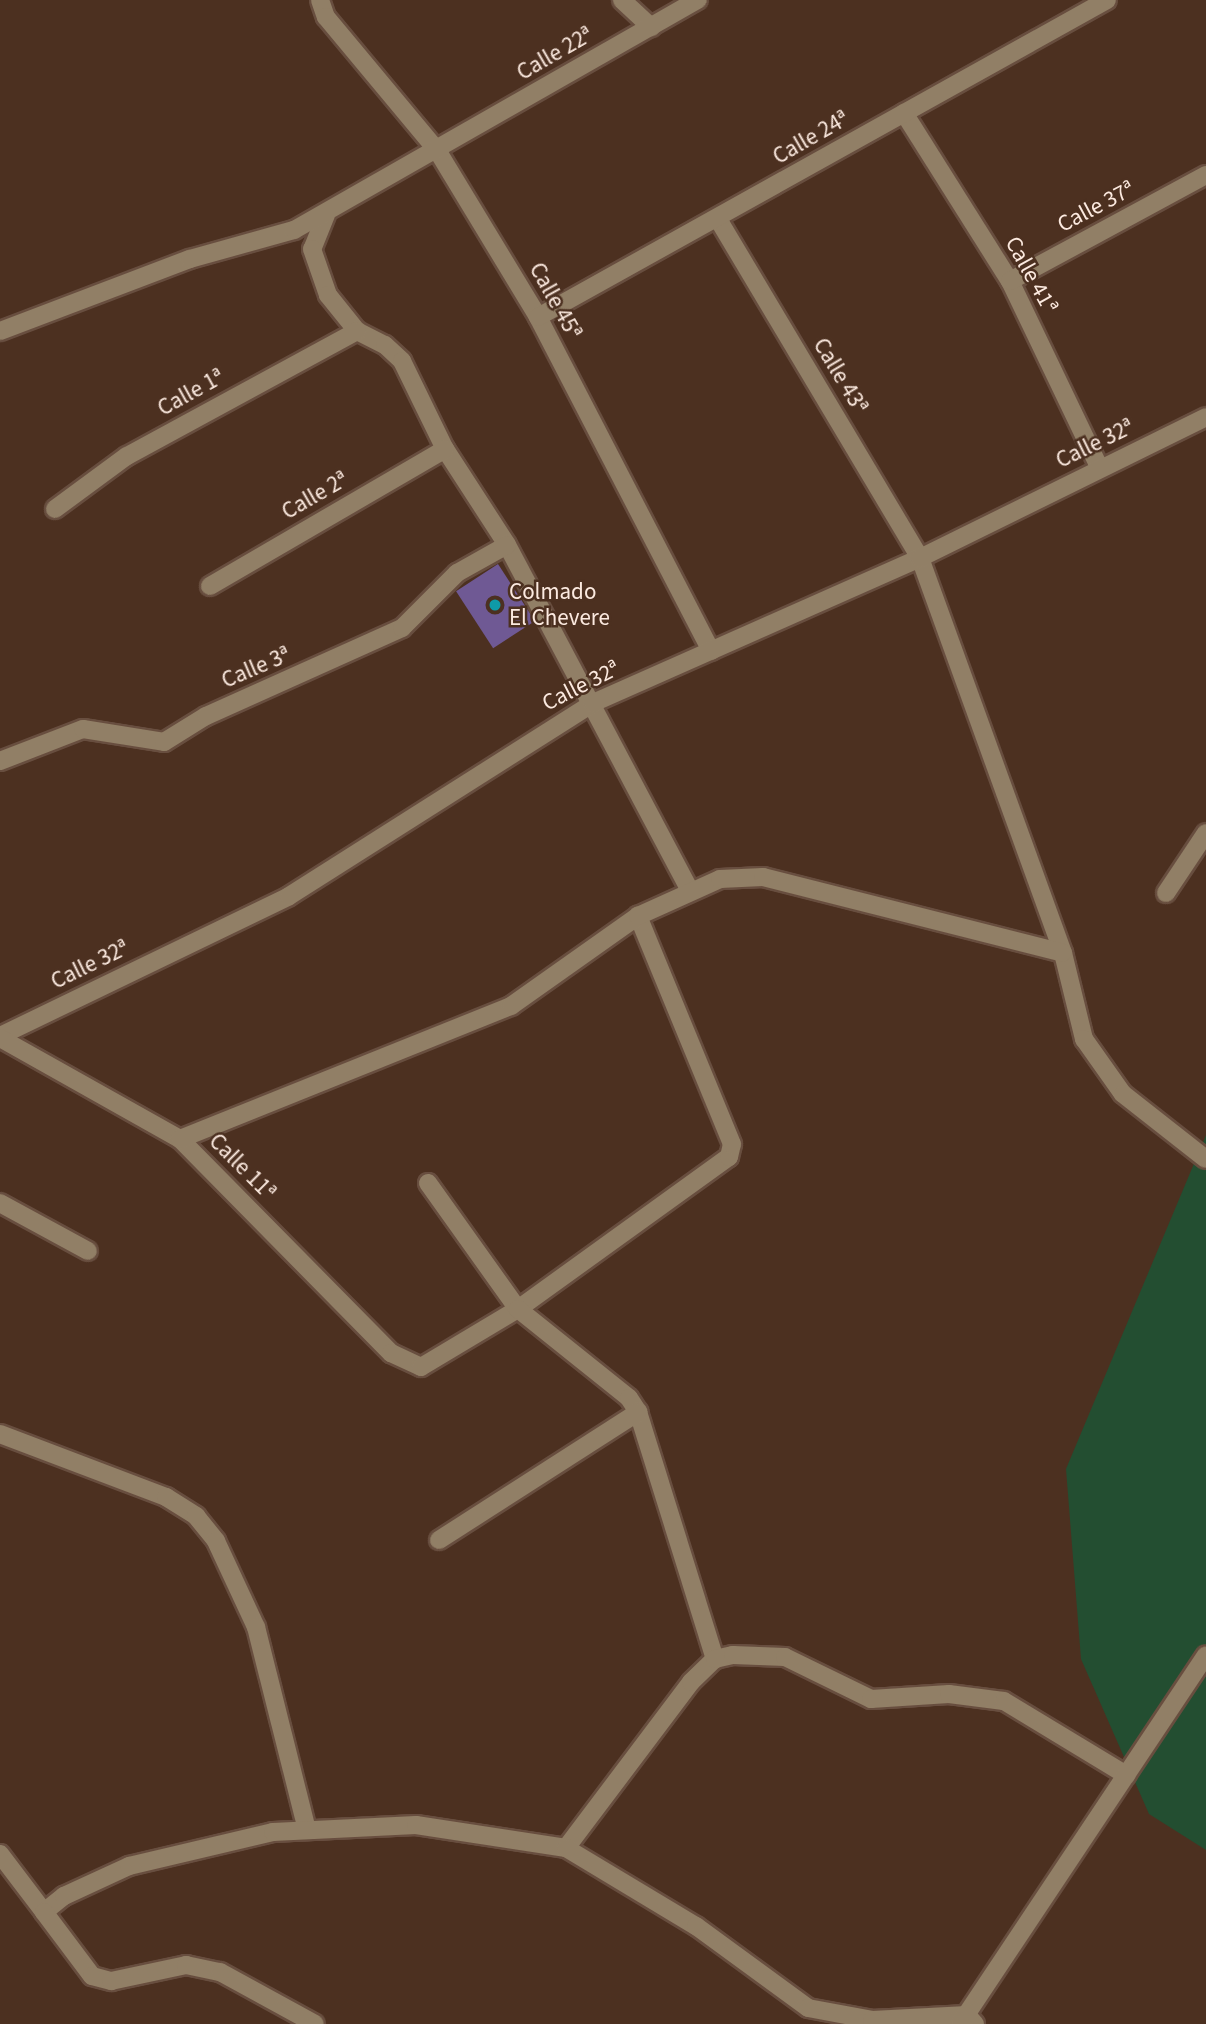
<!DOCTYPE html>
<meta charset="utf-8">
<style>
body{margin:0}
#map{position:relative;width:1206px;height:2024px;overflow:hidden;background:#4c3020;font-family:"Source Sans 3",sans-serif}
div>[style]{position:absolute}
.green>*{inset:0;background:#234e31}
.building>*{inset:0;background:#6f5994;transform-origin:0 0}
.roads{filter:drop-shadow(2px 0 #684e3f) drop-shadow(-2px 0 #684e3f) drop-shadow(0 2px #684e3f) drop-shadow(0 -2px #684e3f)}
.minor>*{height:18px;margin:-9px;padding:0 9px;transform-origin:9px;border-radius:9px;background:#917f66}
.dots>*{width:19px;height:19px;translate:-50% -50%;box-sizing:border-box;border:4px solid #4c3020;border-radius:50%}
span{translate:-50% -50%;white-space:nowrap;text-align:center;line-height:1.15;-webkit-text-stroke:5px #4c3020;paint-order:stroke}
.street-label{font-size:23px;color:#fceae0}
.poi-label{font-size:23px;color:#fceae0}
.left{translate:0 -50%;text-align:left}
</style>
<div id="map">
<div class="green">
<i style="clip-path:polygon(1206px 1135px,1206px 1850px,1149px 1814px,1081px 1659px,1066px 1469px)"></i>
</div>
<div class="building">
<i style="left:498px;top:564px;width:68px;height:50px;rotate:57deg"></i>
</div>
<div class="roads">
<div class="minor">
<i style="left:320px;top:0;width:18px;rotate:71deg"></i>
<i style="left:326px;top:17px;width:173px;rotate:50.2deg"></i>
<i style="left:437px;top:150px;width:195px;rotate:58.8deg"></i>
<i style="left:538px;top:317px;width:376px;rotate:62.6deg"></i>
<i style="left:622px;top:0;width:40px;rotate:43deg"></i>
<i style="left:904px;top:113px;width:199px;rotate:57.8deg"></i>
<i style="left:1010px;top:281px;width:208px;rotate:64.4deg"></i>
<i style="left:326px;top:215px;width:37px;rotate:112deg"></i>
<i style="left:312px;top:249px;width:49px;rotate:70.8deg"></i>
<i style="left:328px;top:295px;width:46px;rotate:51.1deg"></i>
<i style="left:357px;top:331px;width:31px;rotate:27deg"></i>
<i style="left:385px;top:345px;width:23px;rotate:43deg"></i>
<i style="left:402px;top:361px;width:98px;rotate:64deg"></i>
<i style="left:445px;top:449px;width:114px;rotate:57.1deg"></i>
<i style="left:507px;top:545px;width:391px;rotate:62.1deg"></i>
<i style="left:718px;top:219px;width:395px;rotate:59.2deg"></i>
<i style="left:920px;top:558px;width:420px;rotate:70.1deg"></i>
<i style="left:1063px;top:953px;width:89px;rotate:76.3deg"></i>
<i style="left:1084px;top:1039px;width:67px;rotate:54.7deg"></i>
<i style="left:1123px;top:1094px;width:105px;rotate:38.1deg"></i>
<i style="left:1010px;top:281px;width:223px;rotate:-28.4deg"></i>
<i style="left:538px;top:317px;width:651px;rotate:-29.12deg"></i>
<i style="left:0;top:331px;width:203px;rotate:-20.8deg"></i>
<i style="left:190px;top:259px;width:108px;rotate:-15.6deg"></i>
<i style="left:294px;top:230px;width:465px;rotate:-29.7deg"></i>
<i style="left:55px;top:509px;width:89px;rotate:-36.4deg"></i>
<i style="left:127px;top:456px;width:262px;rotate:-28.5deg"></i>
<i style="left:210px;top:586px;width:272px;rotate:-30.2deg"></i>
<i style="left:0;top:761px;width:89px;rotate:-21.1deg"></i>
<i style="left:83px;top:729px;width:82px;rotate:9.1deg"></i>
<i style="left:164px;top:742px;width:49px;rotate:-31.8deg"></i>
<i style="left:206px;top:716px;width:215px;rotate:-24.2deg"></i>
<i style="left:402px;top:628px;width:78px;rotate:-45deg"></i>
<i style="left:457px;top:573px;width:57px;rotate:-29.2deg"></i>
<i style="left:1166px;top:893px;width:72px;rotate:-56.3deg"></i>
<i style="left:0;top:1036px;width:321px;rotate:-25.8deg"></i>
<i style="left:289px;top:896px;width:360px;rotate:-32.4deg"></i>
<i style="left:593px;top:703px;width:358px;rotate:-23.9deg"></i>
<i style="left:920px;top:558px;width:319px;rotate:-26.2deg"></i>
<i style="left:0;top:1038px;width:206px;rotate:29.3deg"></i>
<i style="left:180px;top:1139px;width:301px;rotate:45.4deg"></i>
<i style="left:391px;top:1353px;width:33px;rotate:25deg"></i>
<i style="left:421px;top:1367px;width:113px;rotate:-30.9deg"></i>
<i style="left:518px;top:1309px;width:260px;rotate:-35.8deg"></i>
<i style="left:729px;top:1157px;width:13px;rotate:-77deg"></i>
<i style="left:732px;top:1144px;width:247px;rotate:-112.4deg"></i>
<i style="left:180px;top:1139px;width:357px;rotate:-21.9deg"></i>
<i style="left:511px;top:1006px;width:156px;rotate:-35.3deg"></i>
<i style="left:638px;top:916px;width:90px;rotate:-24.3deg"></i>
<i style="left:720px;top:879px;width:43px;rotate:-2.7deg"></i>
<i style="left:763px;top:877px;width:309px;rotate:14.2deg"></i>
<i style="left:428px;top:1183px;width:155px;rotate:54.5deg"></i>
<i style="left:518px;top:1309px;width:142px;rotate:38.7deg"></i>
<i style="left:629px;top:1398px;width:17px;rotate:57deg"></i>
<i style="left:638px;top:1412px;width:259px;rotate:72.7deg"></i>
<i style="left:0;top:1203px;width:100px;rotate:28.6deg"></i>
<i style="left:0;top:1434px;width:178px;rotate:20.8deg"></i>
<i style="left:166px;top:1497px;width:36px;rotate:32deg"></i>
<i style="left:196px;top:1516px;width:32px;rotate:51deg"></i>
<i style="left:216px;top:1541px;width:95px;rotate:65.1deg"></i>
<i style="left:256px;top:1627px;width:209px;rotate:75.9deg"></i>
<i style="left:439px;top:1540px;width:237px;rotate:-32.7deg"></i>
<i style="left:566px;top:1848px;width:208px;rotate:-53deg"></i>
<i style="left:691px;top:1682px;width:33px;rotate:-44deg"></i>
<i style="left:715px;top:1659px;width:18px;rotate:-13deg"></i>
<i style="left:733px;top:1655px;width:52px;rotate:2.2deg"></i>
<i style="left:785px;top:1657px;width:96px;rotate:26deg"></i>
<i style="left:871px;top:1699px;width:78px;rotate:-3.7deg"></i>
<i style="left:949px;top:1694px;width:55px;rotate:7.3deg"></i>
<i style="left:1004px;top:1701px;width:143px;rotate:31.2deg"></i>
<i style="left:0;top:1854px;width:73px;rotate:52.8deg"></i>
<i style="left:44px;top:1912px;width:26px;rotate:-39deg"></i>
<i style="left:64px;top:1896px;width:72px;rotate:-24.8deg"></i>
<i style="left:129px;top:1866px;width:148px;rotate:-13.3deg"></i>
<i style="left:273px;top:1832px;width:143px;rotate:-2.8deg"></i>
<i style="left:416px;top:1825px;width:152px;rotate:8.7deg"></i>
<i style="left:566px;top:1848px;width:152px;rotate:31deg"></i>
<i style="left:696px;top:1926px;width:139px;rotate:36.2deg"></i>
<i style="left:808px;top:2008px;width:65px;rotate:10.6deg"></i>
<i style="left:872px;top:2020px;width:95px;rotate:-3deg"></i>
<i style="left:967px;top:2015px;width:12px;rotate:48deg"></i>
<i style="left:44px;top:1912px;width:80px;rotate:53.1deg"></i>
<i style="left:92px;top:1976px;width:20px;rotate:15deg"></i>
<i style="left:111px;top:1981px;width:77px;rotate:-12deg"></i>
<i style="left:186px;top:1965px;width:35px;rotate:12deg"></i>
<i style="left:220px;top:1972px;width:108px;rotate:28.7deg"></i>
<i style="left:960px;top:2024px;width:443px;rotate:-56.3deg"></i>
</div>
</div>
<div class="dots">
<i style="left:495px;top:605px;background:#0f9aa8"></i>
</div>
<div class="street-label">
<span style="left:555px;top:54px;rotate:-30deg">Calle 22ª</span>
<span style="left:811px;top:138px;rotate:-30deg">Calle 24ª</span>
<span style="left:1096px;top:207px;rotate:-28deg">Calle 37ª</span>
<span style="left:1031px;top:275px;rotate:61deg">Calle 41ª</span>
<span style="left:555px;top:301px;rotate:61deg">Calle 45ª</span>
<span style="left:840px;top:376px;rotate:59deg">Calle 43ª</span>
<span style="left:191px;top:393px;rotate:-29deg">Calle 1ª</span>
<span style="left:1095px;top:444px;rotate:-26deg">Calle 32ª</span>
<span style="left:315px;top:496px;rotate:-30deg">Calle 2ª</span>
<span style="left:256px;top:668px;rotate:-23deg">Calle 3ª</span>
<span style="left:581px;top:686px;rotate:-27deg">Calle 32ª</span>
<span style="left:90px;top:965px;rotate:-26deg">Calle 32ª</span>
<span style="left:242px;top:1167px;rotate:45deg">Calle 11ª</span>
</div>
<div class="poi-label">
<span class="left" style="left:509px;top:605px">Colmado<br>El Chevere</span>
</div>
</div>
